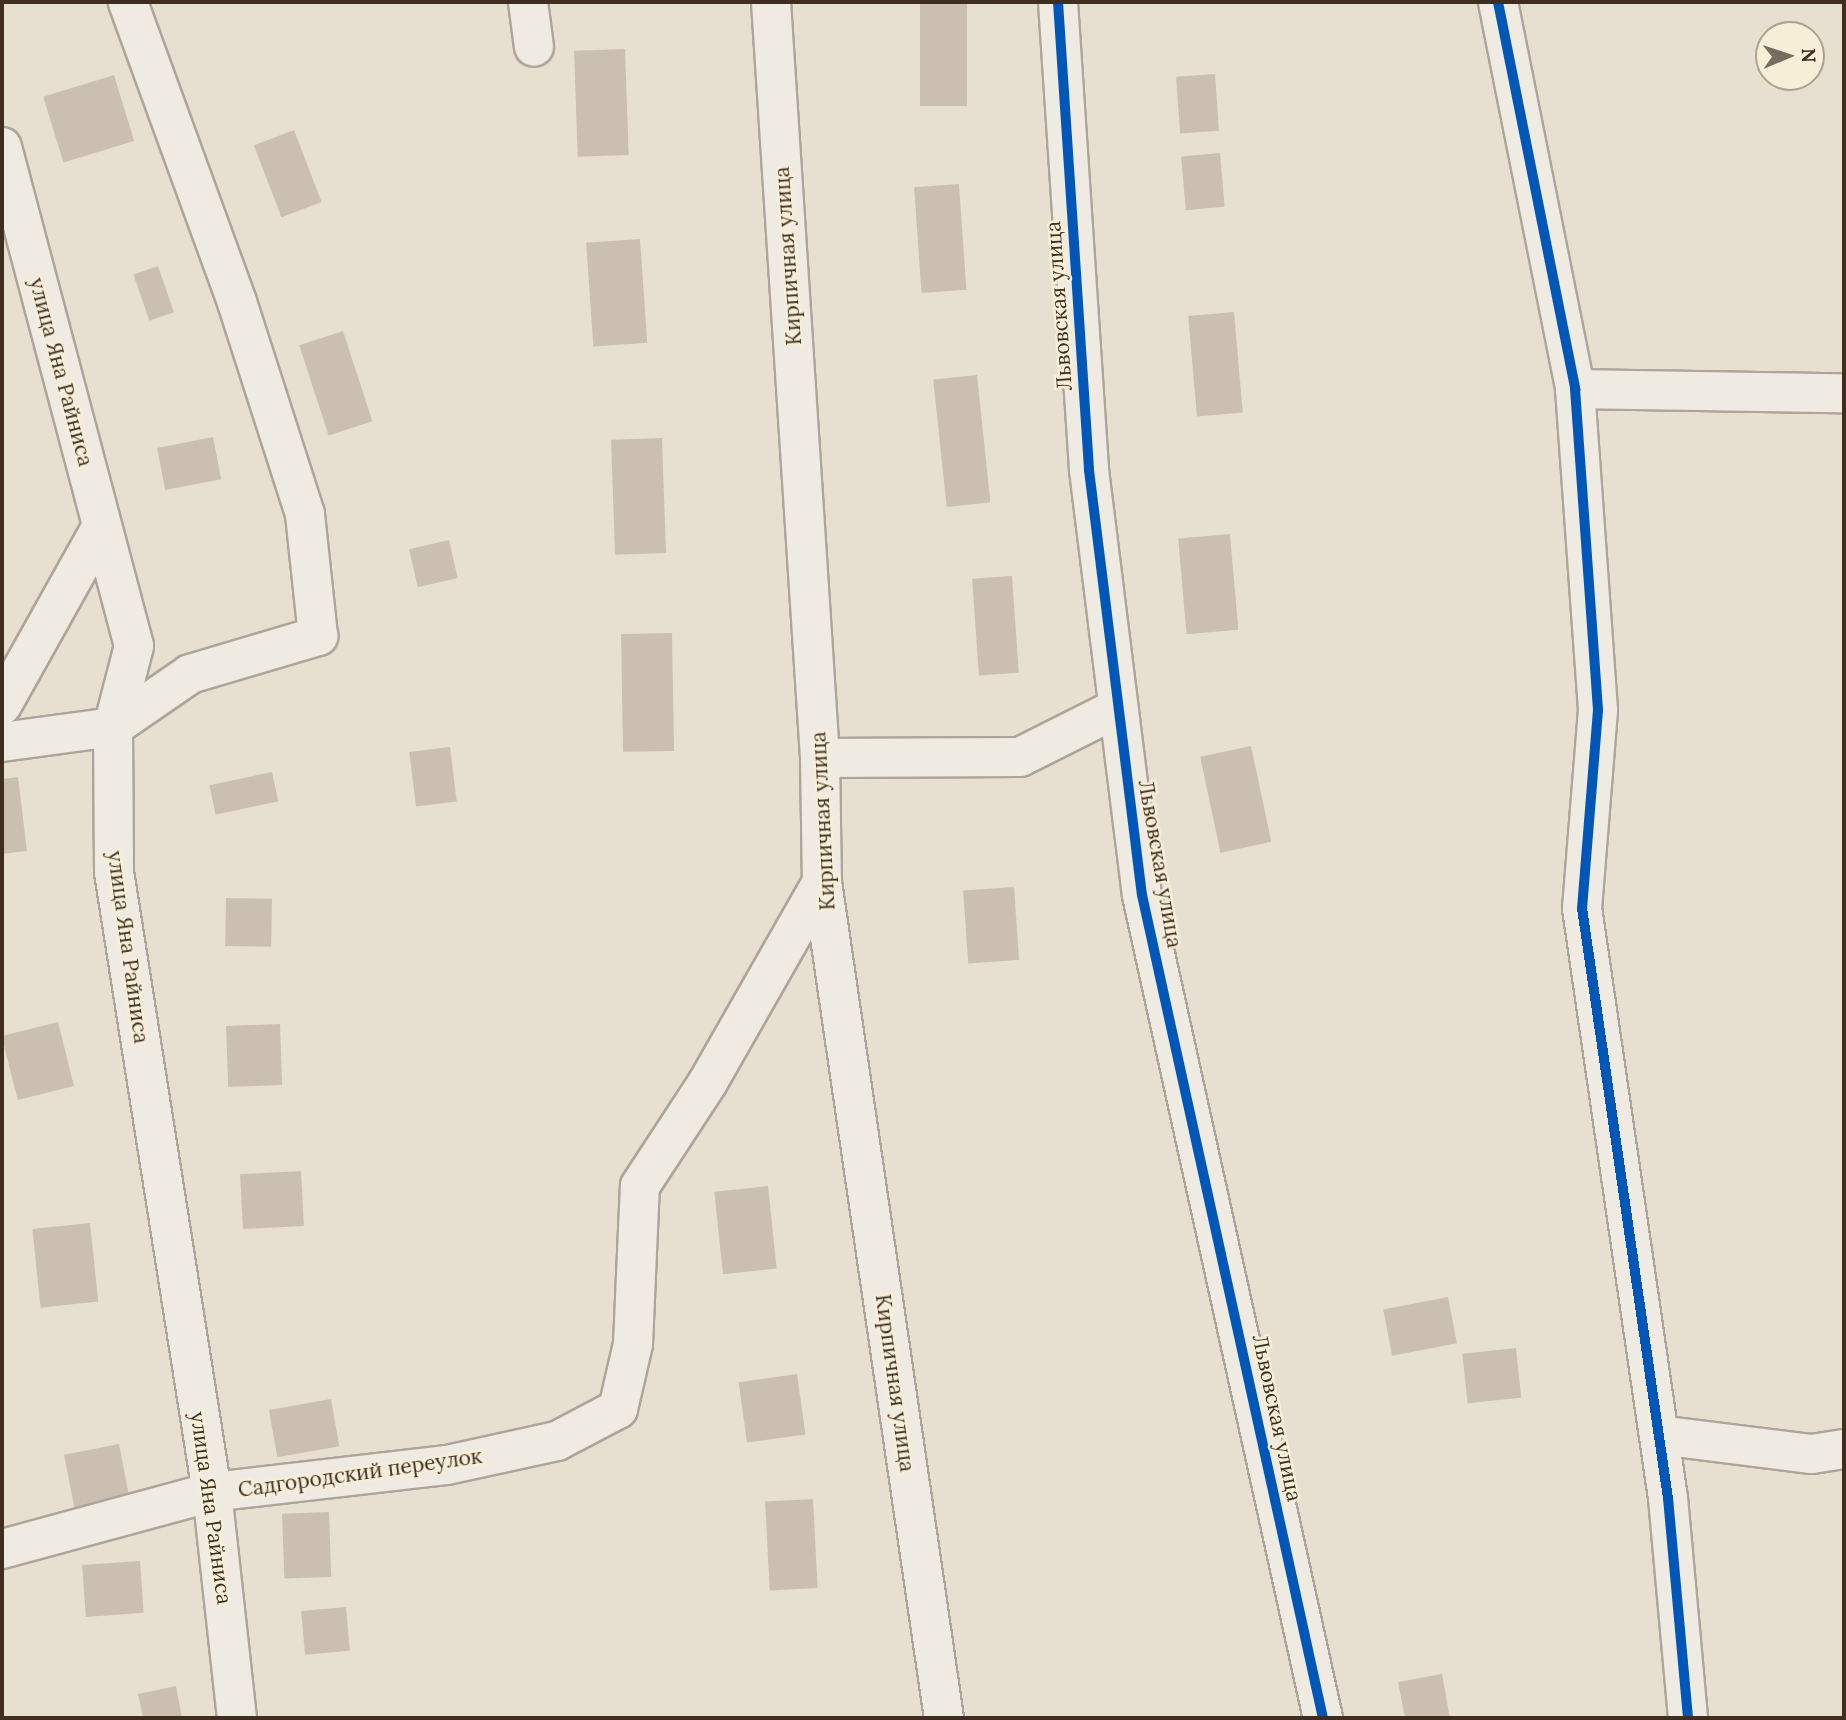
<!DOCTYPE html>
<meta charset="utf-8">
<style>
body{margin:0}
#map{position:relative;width:1846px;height:1720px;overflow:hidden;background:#e7e0d1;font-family:Lora,serif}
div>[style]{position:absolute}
.building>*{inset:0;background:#cbbfb2;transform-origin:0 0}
.roads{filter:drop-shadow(2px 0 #ada599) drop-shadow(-2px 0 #ada599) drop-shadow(0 2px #ada599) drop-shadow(0 -2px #ada599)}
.minor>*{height:38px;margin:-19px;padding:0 19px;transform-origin:19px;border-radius:19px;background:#efebe3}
.cycleway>*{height:10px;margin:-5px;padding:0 5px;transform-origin:5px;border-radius:5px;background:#0057b8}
span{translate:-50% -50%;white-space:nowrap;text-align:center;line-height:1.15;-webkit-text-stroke:5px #f7eed8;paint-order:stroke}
.street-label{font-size:21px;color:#3d2e20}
.frame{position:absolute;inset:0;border:4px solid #3d2e20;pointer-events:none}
.north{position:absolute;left:1755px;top:21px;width:70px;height:70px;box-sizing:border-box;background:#f7eed8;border:2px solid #ada18e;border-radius:50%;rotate:88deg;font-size:19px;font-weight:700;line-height:28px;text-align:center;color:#3d2e20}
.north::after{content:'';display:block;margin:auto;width:24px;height:32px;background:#786c5e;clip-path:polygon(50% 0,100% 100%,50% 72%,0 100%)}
</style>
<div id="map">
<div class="building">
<i style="left:920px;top:2px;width:47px;height:104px"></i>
<i style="left:625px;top:49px;width:106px;height:51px;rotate:88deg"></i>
<i style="left:1215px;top:74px;width:57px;height:39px;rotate:86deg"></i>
<i style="left:114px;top:75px;width:69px;height:74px;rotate:73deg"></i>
<i style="left:294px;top:130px;width:77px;height:43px;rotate:69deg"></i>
<i style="left:1220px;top:153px;width:54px;height:39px;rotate:85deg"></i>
<i style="left:959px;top:184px;width:106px;height:45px;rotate:86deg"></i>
<i style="left:640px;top:239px;width:104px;height:54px;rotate:86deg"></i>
<i style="left:158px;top:266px;width:49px;height:26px;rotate:71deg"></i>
<i style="left:1234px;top:312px;width:101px;height:46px;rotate:85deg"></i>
<i style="left:343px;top:331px;width:95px;height:46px;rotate:72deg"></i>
<i style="left:977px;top:375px;width:128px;height:44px;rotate:84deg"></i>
<i style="left:213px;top:437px;width:43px;height:57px;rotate:79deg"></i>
<i style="left:662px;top:438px;width:115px;height:51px;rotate:88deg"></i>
<i style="left:1230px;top:534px;width:96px;height:52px;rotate:85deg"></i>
<i style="left:449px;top:540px;width:39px;height:41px;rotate:77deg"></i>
<i style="left:1012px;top:576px;width:97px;height:40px;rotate:86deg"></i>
<i style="left:672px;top:633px;width:118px;height:51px;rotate:89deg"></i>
<i style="left:1251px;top:746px;width:98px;height:52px;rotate:78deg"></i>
<i style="left:450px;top:747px;width:55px;height:41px;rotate:83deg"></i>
<i style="left:272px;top:772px;width:30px;height:64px;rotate:78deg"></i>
<i style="clip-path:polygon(18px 777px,27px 851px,2px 854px,2px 779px)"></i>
<i style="left:1014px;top:887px;width:73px;height:51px;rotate:86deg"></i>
<i style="left:226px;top:898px;width:46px;height:48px;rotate:1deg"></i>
<i style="left:58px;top:1022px;width:66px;height:58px;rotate:76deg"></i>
<i style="left:280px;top:1024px;width:61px;height:54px;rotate:88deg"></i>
<i style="left:301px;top:1171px;width:55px;height:61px;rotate:87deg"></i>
<i style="left:768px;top:1186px;width:83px;height:54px;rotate:84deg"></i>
<i style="left:90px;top:1223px;width:79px;height:58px;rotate:84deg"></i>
<i style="left:1448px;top:1297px;width:47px;height:66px;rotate:79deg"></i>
<i style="left:1516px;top:1348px;width:50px;height:54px;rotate:84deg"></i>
<i style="left:797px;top:1374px;width:61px;height:59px;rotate:82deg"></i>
<i style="left:331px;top:1399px;width:48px;height:63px;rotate:80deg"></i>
<i style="left:119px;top:1444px;width:59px;height:56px;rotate:79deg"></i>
<i style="left:813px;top:1499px;width:89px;height:48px;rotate:87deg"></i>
<i style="left:329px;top:1512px;width:65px;height:47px;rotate:88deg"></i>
<i style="left:140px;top:1561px;width:52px;height:58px;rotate:86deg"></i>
<i style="left:346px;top:1607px;width:44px;height:45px;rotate:85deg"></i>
<i style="clip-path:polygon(1442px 1674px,1450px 1718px,1405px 1718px,1398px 1682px)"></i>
<i style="clip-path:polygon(176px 1686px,182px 1718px,143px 1718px,138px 1694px)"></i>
</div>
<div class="roads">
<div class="minor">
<i style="left:528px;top:2px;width:45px;rotate:82.4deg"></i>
<i style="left:771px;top:2px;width:758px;rotate:86.29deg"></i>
<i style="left:820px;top:758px;width:124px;rotate:89.1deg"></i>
<i style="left:822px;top:882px;width:845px;rotate:81.7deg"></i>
<i style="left:1058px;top:2px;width:469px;rotate:86.2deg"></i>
<i style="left:1089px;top:470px;width:428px;rotate:82.9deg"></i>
<i style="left:1142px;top:895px;width:843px;rotate:77.6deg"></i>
<i style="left:1498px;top:2px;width:395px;rotate:78.7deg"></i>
<i style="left:1575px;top:389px;width:322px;rotate:85.9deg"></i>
<i style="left:1598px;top:710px;width:199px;rotate:94.6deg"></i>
<i style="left:1582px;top:908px;width:596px;rotate:81.71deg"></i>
<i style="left:1668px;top:1498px;width:221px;rotate:84.8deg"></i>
<i style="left:2px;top:147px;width:516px;rotate:75.18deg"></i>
<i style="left:134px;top:646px;width:84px;rotate:104.5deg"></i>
<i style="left:113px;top:727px;width:145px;rotate:89.6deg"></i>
<i style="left:114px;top:872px;width:628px;rotate:81.02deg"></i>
<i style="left:212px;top:1492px;width:227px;rotate:83.7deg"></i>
<i style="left:1575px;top:389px;width:269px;rotate:0.9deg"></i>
<i style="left:2px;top:705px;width:205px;rotate:-60.8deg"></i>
<i style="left:2px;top:742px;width:112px;rotate:-7.7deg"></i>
<i style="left:113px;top:727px;width:93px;rotate:-34.5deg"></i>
<i style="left:190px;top:674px;width:134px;rotate:-16.5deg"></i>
<i style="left:318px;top:636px;width:123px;rotate:-96.1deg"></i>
<i style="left:305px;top:514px;width:223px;rotate:-107.8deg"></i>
<i style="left:237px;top:302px;width:319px;rotate:-110deg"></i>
<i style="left:820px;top:758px;width:200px;rotate:-0.3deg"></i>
<i style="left:1020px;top:757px;width:107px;rotate:-26.6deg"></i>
<i style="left:1659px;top:1435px;width:154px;rotate:7.1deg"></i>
<i style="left:1812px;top:1454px;width:32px;rotate:-9deg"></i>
<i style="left:2px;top:1549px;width:218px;rotate:-15.2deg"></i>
<i style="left:212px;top:1492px;width:237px;rotate:-6.6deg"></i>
<i style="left:447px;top:1465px;width:113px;rotate:-12.3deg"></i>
<i style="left:557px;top:1441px;width:69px;rotate:-27.7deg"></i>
<i style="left:618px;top:1409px;width:67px;rotate:-77deg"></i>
<i style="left:633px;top:1344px;width:158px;rotate:-87.5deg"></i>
<i style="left:640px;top:1186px;width:124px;rotate:-56.8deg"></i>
<i style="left:708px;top:1082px;width:230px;rotate:-60.3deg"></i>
</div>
</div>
<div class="cycleway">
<i style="left:1058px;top:2px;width:469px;rotate:86.2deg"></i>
<i style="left:1089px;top:470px;width:428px;rotate:82.9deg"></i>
<i style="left:1142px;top:895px;width:843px;rotate:77.6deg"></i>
<i style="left:1498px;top:2px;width:395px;rotate:78.7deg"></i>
<i style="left:1575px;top:389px;width:322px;rotate:85.9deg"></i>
<i style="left:1598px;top:710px;width:199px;rotate:94.6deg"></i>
<i style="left:1582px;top:908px;width:596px;rotate:81.71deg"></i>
<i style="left:1668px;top:1498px;width:221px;rotate:84.8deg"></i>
</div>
<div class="street-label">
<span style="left:788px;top:256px;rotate:-94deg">Кирпичная улица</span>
<span style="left:1059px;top:306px;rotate:-94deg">Львовская улица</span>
<span style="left:61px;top:372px;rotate:75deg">улица Яна Райниса</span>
<span style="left:823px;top:821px;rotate:-93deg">Кирпичная улица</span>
<span style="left:1160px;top:864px;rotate:80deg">Львовская улица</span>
<span style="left:128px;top:947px;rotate:82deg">улица Яна Райниса</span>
<span style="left:895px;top:1383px;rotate:82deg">Кирпичная улица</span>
<span style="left:1277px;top:1418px;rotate:78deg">Львовская улица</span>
<span style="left:360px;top:1473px;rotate:-8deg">Садгородский переулок</span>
<span style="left:211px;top:1508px;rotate:82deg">улица Яна Райниса</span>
</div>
<div class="frame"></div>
<div class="north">N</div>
</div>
